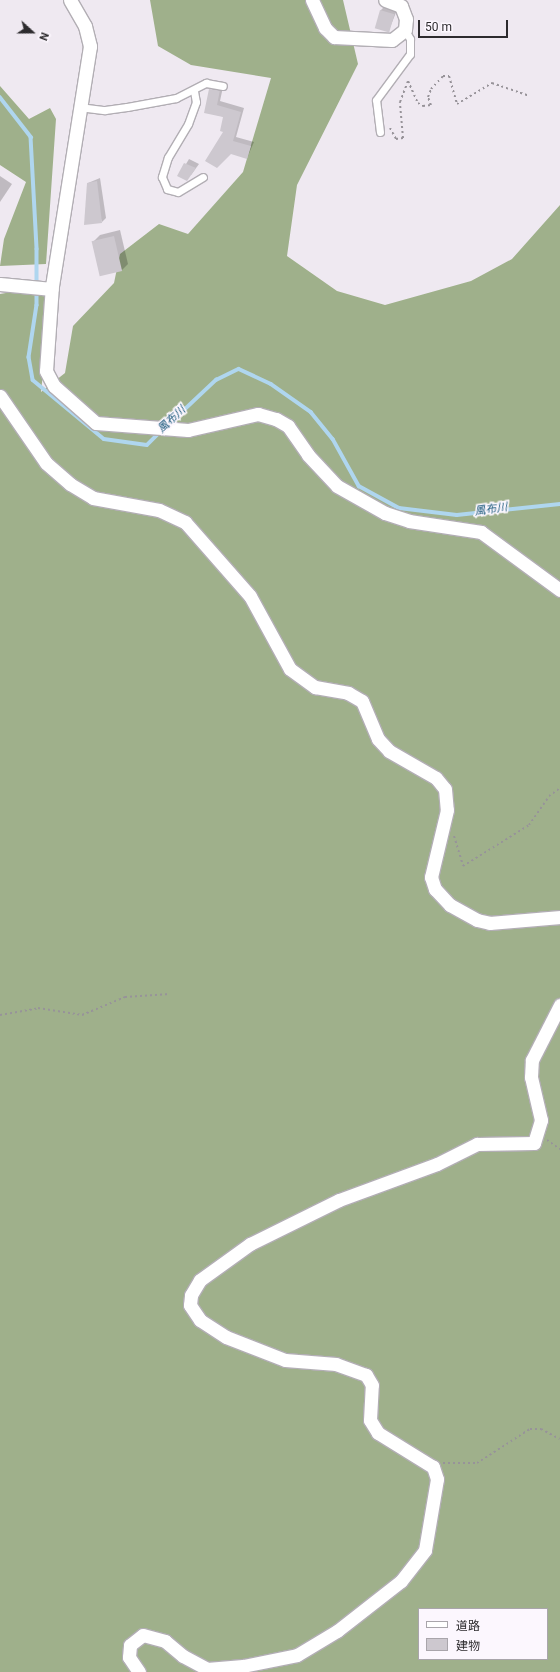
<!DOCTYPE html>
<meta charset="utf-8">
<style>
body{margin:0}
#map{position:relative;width:560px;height:1672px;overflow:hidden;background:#efe9f1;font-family:Roboto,"Noto Sans JP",sans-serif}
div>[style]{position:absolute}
.forest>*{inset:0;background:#9fb08b}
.shadow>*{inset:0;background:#0003}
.stream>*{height:3.5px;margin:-1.75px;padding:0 1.75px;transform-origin:1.75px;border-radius:1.75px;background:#afd6ef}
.building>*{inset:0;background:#cdc8cf;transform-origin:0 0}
.path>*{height:2px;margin-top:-1px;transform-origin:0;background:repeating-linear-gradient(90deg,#979399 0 2px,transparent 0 5px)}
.roads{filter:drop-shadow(1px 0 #b2aeb4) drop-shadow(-1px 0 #b2aeb4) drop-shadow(0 1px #b2aeb4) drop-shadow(0 -1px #b2aeb4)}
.lane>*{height:7px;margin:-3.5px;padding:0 3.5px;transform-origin:3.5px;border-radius:3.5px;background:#fff}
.street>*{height:13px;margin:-6.5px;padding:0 6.5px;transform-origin:6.5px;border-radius:6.5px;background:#fff}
span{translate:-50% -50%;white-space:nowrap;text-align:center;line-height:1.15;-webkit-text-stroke:3.5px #fcf7fe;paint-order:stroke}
.water-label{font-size:11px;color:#165679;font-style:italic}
.legend{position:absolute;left:418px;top:1608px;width:130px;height:52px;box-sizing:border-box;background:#fcf7fe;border:1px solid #a9a5ab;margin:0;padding:5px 7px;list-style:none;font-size:12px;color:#2d2b2e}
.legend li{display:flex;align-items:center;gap:8px;height:20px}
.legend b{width:20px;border:1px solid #a9a5ab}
.north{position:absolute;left:12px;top:12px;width:40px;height:40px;-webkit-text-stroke:3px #fcf7fe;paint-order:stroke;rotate:111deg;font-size:11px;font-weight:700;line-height:16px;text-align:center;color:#2d2b2e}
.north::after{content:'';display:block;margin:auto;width:14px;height:18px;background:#2d2b2e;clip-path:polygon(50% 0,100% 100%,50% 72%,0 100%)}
.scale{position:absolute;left:418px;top:20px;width:90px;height:18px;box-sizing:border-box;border:2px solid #2d2b2e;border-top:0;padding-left:5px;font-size:12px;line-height:14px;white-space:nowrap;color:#2d2b2e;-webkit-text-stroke:3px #fcf7fe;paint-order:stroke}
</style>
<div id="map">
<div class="forest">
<i style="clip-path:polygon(evenodd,150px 0,343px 0,358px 64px,297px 185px,287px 256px,337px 291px,385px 305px,471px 281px,512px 259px,560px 205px,560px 1672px,0 1672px,0 294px,52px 285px,41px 392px,65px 373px,73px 326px,114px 283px,120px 254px,159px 224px,188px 234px,243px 172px,271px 78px,191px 65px,158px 46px,150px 0,419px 1609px,547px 1609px,547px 1659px,419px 1659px,419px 1609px)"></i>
<i style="clip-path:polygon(0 86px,29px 119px,50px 108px,56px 119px,46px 264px,0 266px,4px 239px,26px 182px,0 165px)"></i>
</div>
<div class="shadow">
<i style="clip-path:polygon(385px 6px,397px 10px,389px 30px,380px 11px)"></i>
<i style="clip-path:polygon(214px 85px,223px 87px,220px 101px,244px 108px,236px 137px,254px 142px,247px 158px,224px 131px,225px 117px,205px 112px)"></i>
<i style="clip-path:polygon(189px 159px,199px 164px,191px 175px,179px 176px)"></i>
<i style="clip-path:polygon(0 176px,12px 184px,0 202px)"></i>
<i style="clip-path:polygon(100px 178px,106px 218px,102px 222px,88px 183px)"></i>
<i style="clip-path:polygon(120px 230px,128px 264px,122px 270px,93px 242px,100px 235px)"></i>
</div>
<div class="stream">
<i style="left:0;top:97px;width:51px;rotate:52.2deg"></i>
<i style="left:31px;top:137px;width:112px;rotate:86.9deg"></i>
<i style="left:37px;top:249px;width:56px;rotate:90deg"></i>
<i style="left:37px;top:305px;width:53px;rotate:98.7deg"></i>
<i style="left:29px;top:357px;width:23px;rotate:80deg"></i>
<i style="left:33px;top:380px;width:92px;rotate:39.7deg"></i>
<i style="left:104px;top:439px;width:43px;rotate:7.9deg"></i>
<i style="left:147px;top:445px;width:18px;rotate:-45deg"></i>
<i style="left:168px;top:425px;width:66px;rotate:-43.2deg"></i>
<i style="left:216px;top:380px;width:25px;rotate:-26deg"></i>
<i style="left:239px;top:369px;width:35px;rotate:25deg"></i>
<i style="left:271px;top:384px;width:49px;rotate:35deg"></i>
<i style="left:311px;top:412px;width:35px;rotate:51deg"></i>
<i style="left:333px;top:439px;width:54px;rotate:61deg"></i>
<i style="left:359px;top:486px;width:46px;rotate:28.8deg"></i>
<i style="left:399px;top:508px;width:58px;rotate:6.9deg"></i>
<i style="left:457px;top:515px;width:104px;rotate:-6.1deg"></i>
</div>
<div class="building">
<i style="left:380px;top:10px;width:15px;height:19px;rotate:16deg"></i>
<i style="clip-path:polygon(209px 89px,220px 90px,217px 105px,241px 112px,233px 141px,251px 146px,247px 159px,231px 154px,217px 168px,205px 161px,223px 132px,220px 131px,223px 117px,204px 113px)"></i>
<i style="clip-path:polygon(184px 163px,196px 168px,187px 181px,177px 176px)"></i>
<i style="clip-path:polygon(97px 181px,102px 223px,84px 225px,87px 183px)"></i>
<i style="left:114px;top:236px;width:36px;height:23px;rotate:77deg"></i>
</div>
<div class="path">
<i style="left:390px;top:128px;width:13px;rotate:61deg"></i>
<i style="left:396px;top:139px;width:7px;rotate:-8deg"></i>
<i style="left:403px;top:138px;width:36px;rotate:-95deg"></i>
<i style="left:400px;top:102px;width:22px;rotate:-69deg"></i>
<i style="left:408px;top:81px;width:24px;rotate:66deg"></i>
<i style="left:418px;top:103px;width:6px;rotate:31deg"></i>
<i style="left:423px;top:106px;width:8px;rotate:-7deg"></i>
<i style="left:431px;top:105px;width:9px;rotate:-111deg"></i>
<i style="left:428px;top:97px;width:9px;rotate:-69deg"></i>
<i style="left:431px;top:89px;width:18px;rotate:-47deg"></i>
<i style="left:443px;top:76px;width:6px"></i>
<i style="left:449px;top:76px;width:29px;rotate:74deg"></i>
<i style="left:457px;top:104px;width:41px;rotate:-31deg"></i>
<i style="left:492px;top:83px;width:39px;rotate:19deg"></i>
<i style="left:454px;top:836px;width:31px;rotate:73deg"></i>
<i style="left:463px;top:866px;width:78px;rotate:-31.8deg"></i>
<i style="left:529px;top:825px;width:35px;rotate:-55deg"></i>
<i style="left:549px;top:796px;width:14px;rotate:-36deg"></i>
<i style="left:0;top:1015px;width:39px;rotate:-10deg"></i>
<i style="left:38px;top:1008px;width:45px;rotate:9deg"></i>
<i style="left:82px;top:1015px;width:47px;rotate:-22.7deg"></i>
<i style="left:125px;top:997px;width:45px;rotate:-3.8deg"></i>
<i style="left:547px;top:1140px;width:16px;rotate:35deg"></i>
<i style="left:443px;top:1463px;width:34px"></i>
<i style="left:477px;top:1463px;width:63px;rotate:-32.7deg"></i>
<i style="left:530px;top:1429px;width:11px"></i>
<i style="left:541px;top:1429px;width:21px;rotate:28deg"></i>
</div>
<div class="roads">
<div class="lane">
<i style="left:194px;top:91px;width:11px;rotate:80deg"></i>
<i style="left:196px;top:102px;width:23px;rotate:110deg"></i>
<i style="left:188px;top:124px;width:39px;rotate:121deg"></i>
<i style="left:168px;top:157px;width:21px;rotate:107deg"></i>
<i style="left:162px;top:177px;width:13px;rotate:67deg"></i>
<i style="left:167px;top:189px;width:11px;rotate:15deg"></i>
<i style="left:178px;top:192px;width:29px;rotate:-31deg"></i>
<i style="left:79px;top:107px;width:26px;rotate:7deg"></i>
<i style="left:105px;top:110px;width:22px;rotate:-8deg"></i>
<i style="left:127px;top:107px;width:50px;rotate:-10.4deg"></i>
<i style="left:176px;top:98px;width:34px;rotate:-27deg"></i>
<i style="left:206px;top:83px;width:17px;rotate:10deg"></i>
<i style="left:380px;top:132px;width:32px;rotate:-97deg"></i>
<i style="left:376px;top:100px;width:57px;rotate:-53.5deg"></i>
<i style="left:410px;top:54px;width:15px;rotate:-90deg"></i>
<i style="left:410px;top:39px;width:10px;rotate:-119deg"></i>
</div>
<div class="street">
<i style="left:70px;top:0;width:30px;rotate:60deg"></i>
<i style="left:85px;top:26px;width:21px;rotate:76deg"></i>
<i style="left:90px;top:46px;width:242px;rotate:99deg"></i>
<i style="left:52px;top:285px;width:86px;rotate:94deg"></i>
<i style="left:46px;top:371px;width:17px;rotate:62deg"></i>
<i style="left:54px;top:386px;width:56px;rotate:41.4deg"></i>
<i style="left:96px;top:423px;width:92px;rotate:4.4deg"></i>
<i style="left:188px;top:430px;width:72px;rotate:-12.9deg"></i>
<i style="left:258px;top:414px;width:19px;rotate:16deg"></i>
<i style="left:276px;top:419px;width:14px;rotate:30deg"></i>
<i style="left:288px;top:426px;width:35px;rotate:55deg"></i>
<i style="left:308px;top:455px;width:42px;rotate:46.9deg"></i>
<i style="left:337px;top:486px;width:55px;rotate:29.4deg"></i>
<i style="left:385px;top:513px;width:25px;rotate:18deg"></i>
<i style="left:409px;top:521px;width:73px;rotate:8.7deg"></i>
<i style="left:481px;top:532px;width:98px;rotate:36.3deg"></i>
<i style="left:312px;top:0;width:31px;rotate:65deg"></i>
<i style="left:325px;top:28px;width:13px;rotate:45deg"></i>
<i style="left:334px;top:37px;width:58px;rotate:3deg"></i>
<i style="left:392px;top:40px;width:16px;rotate:-38deg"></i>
<i style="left:405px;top:30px;width:11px;rotate:-85deg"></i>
<i style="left:406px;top:19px;width:14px;rotate:-111deg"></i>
<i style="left:401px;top:6px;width:17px;rotate:-159deg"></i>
<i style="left:0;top:284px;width:52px;rotate:5.5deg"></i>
<i style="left:0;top:396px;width:81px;rotate:55.5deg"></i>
<i style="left:46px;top:463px;width:32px;rotate:41deg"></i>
<i style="left:70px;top:484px;width:27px;rotate:31deg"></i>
<i style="left:93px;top:498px;width:67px;rotate:10.3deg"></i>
<i style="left:159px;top:510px;width:29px;rotate:25deg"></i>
<i style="left:185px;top:522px;width:98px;rotate:48.7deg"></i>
<i style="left:250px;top:596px;width:83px;rotate:61.3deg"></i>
<i style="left:290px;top:669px;width:31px;rotate:36deg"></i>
<i style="left:315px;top:687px;width:34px;rotate:10deg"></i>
<i style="left:348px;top:693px;width:16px;rotate:30deg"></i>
<i style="left:362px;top:701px;width:41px;rotate:67.2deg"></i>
<i style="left:378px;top:739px;width:16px;rotate:47deg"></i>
<i style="left:389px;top:751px;width:54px;rotate:29.9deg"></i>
<i style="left:436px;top:778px;width:14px;rotate:51deg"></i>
<i style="left:445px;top:789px;width:21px;rotate:85deg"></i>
<i style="left:447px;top:810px;width:69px;rotate:103.4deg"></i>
<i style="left:431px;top:877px;width:13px;rotate:72deg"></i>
<i style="left:435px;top:889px;width:22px;rotate:47deg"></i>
<i style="left:450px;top:905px;width:31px;rotate:29deg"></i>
<i style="left:477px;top:920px;width:13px;rotate:13deg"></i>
<i style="left:490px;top:923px;width:70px;rotate:-4.9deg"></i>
<i style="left:139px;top:1672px;width:18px;rotate:-124deg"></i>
<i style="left:129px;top:1657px;width:12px;rotate:-85deg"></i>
<i style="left:130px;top:1645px;width:16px;rotate:-38deg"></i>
<i style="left:143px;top:1635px;width:23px;rotate:15deg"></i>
<i style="left:165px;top:1641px;width:23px;rotate:40deg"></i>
<i style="left:183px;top:1656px;width:27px;rotate:28deg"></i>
<i style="left:207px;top:1669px;width:36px;rotate:-5deg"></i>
<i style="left:243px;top:1666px;width:55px;rotate:-11.5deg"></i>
<i style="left:297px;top:1655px;width:47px;rotate:-31deg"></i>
<i style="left:337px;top:1631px;width:81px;rotate:-38deg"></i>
<i style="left:401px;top:1581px;width:39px;rotate:-52deg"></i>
<i style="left:425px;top:1550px;width:72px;rotate:-80.4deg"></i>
<i style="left:437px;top:1479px;width:13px;rotate:-108deg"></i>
<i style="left:433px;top:1467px;width:65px;rotate:-148.3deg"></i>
<i style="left:378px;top:1433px;width:15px;rotate:-122deg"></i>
<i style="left:370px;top:1420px;width:35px;rotate:-87deg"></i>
<i style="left:372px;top:1385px;width:12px;rotate:-121deg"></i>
<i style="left:366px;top:1375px;width:32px;rotate:-160deg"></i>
<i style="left:336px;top:1364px;width:51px;rotate:-175.5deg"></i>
<i style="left:285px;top:1360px;width:63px;rotate:-158.7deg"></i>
<i style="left:226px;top:1337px;width:31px;rotate:-147deg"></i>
<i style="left:200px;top:1320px;width:18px;rotate:-124deg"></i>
<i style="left:190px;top:1305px;width:10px;rotate:-84deg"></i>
<i style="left:191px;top:1295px;width:17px;rotate:-59deg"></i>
<i style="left:200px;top:1280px;width:62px;rotate:-35.8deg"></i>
<i style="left:250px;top:1244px;width:99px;rotate:-26.3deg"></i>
<i style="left:339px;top:1200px;width:104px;rotate:-20.2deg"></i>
<i style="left:437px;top:1164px;width:45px;rotate:-26.6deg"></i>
<i style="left:477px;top:1144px;width:57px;rotate:-1deg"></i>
<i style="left:534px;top:1143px;width:24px;rotate:-73deg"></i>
<i style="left:541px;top:1120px;width:44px;rotate:-103.1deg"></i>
<i style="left:531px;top:1077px;width:17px;rotate:-87deg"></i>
<i style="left:532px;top:1060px;width:62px;rotate:-63deg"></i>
</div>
</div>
<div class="water-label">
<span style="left:172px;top:420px;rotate:-43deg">風布川</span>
<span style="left:491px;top:510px;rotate:-8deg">風布川</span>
</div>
<ul class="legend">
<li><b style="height:5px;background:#fff"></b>道路</li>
<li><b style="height:11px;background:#cdc8cf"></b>建物</li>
</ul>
<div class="north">N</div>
<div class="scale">50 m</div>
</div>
